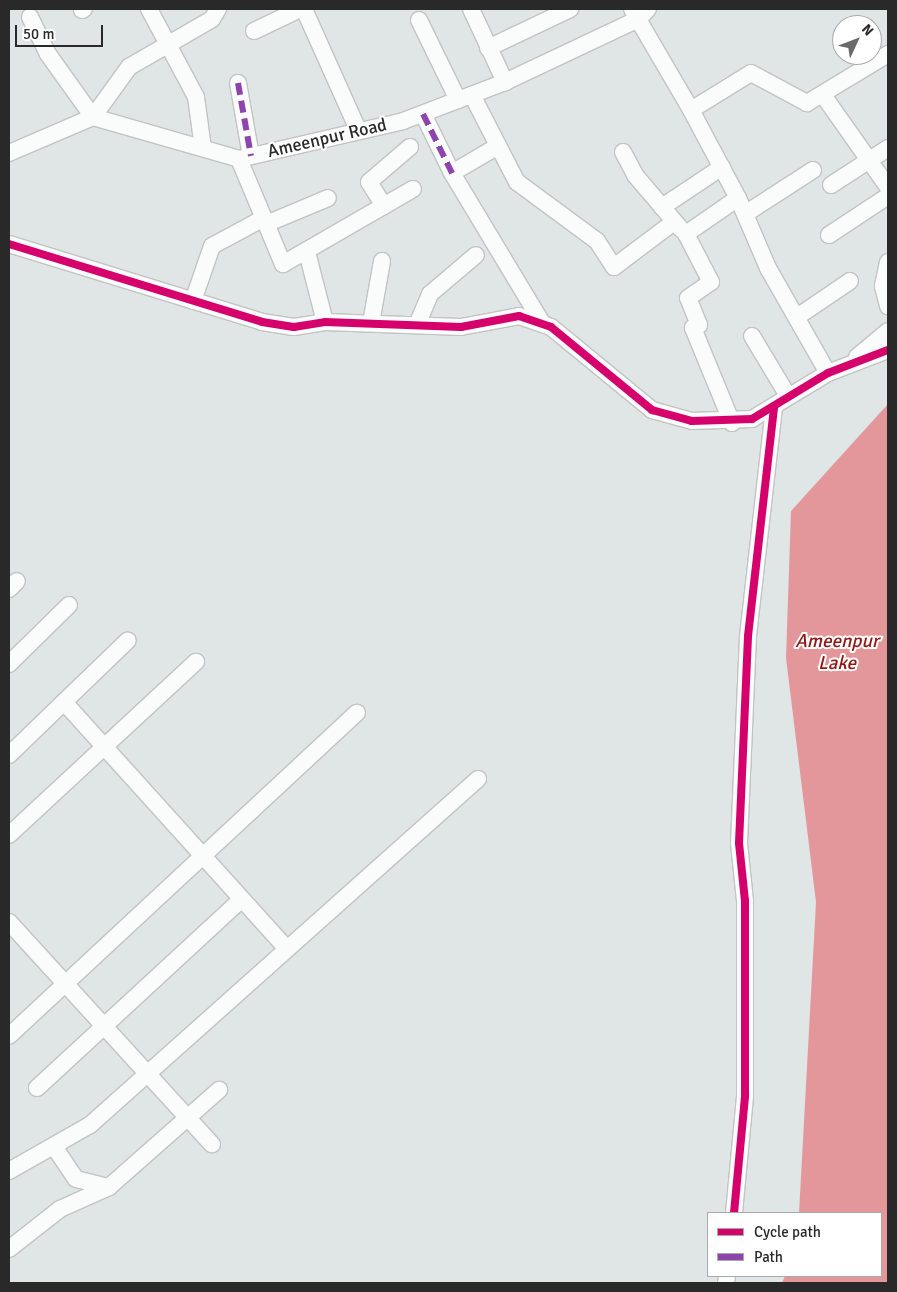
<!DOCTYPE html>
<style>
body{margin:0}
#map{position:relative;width:897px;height:1292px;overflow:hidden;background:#e0e5e6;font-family:Signika,sans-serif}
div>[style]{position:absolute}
.water>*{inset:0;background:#e4979b}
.roads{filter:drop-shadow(1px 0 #c2c3c2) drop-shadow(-1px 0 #c2c3c2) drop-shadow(0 1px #c2c3c2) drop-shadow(0 -1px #c2c3c2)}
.minor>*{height:16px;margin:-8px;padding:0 8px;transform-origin:8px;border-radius:8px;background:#fafbfb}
.quiet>*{height:6px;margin-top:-3px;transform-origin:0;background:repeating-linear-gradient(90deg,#8e44ad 0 12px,transparent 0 18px)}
.cycleway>*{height:8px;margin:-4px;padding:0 4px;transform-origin:4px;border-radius:4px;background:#d6006c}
span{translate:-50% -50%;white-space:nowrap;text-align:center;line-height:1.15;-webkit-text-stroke:4px #fff;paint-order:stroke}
.street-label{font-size:18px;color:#292929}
.water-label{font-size:19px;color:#901916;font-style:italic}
.frame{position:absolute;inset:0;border:10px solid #292929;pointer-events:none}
.legend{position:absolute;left:707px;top:1212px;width:175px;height:65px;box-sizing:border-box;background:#fff;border:1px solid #a9a9a9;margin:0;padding:6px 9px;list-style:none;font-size:15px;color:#292929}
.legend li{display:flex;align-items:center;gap:10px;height:25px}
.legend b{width:25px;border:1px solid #a9a9a9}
.north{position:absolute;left:832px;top:15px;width:50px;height:50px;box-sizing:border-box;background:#fff;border:1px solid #a9a9a9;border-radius:50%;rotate:47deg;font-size:14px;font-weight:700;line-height:20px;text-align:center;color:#292929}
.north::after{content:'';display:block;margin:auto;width:18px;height:22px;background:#696b6b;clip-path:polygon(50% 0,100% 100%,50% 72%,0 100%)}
.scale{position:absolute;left:15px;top:25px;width:88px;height:22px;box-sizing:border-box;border:2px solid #292929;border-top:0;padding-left:6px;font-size:15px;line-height:18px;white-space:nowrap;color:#292929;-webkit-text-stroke:4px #fff;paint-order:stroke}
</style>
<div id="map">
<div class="water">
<i style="clip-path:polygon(888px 404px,888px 1283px,782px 1283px,785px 1276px,881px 1276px,881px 1213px,799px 1213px,816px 902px,786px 658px,791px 511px)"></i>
</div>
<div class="roads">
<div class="minor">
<i style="left:149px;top:9px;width:100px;rotate:61.9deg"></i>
<i style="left:196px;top:97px;width:51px;rotate:82.2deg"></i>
<i style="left:304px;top:9px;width:133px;rotate:65.9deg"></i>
<i style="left:471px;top:9px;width:81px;rotate:65deg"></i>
<i style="left:632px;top:9px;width:117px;rotate:59.7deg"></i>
<i style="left:691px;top:110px;width:100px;rotate:61.9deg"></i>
<i style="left:738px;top:198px;width:76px;rotate:66.8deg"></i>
<i style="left:768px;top:268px;width:121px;rotate:60.3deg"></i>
<i style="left:82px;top:10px;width:2px;rotate:-27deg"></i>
<i style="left:30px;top:17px;width:41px;rotate:64.1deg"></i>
<i style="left:48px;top:54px;width:77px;rotate:54.5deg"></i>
<i style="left:93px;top:117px;width:62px;rotate:-54.2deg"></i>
<i style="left:129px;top:67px;width:96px;rotate:-30deg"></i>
<i style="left:212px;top:19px;width:12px;rotate:-59deg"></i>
<i style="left:419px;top:20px;width:89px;rotate:64deg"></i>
<i style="left:254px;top:31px;width:51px;rotate:-25.6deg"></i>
<i style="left:488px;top:48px;width:91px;rotate:-25.4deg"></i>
<i style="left:238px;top:83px;width:74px;rotate:79.9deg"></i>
<i style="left:472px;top:95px;width:98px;rotate:62.7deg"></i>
<i style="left:517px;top:182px;width:99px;rotate:36.4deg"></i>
<i style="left:597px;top:241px;width:31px;rotate:57deg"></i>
<i style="left:614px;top:267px;width:75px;rotate:-36.9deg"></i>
<i style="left:823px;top:95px;width:113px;rotate:54.8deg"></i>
<i style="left:691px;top:110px;width:70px;rotate:-31.7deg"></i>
<i style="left:751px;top:73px;width:64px;rotate:28.2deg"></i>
<i style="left:807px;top:103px;width:95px;rotate:-31.2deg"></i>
<i style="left:423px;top:114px;width:66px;rotate:63.8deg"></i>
<i style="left:498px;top:146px;width:53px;rotate:149.6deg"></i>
<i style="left:452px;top:173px;width:175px;rotate:59deg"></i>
<i style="left:623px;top:152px;width:26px;rotate:62deg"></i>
<i style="left:635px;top:175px;width:71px;rotate:49.6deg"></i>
<i style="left:9px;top:153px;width:91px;rotate:-23.2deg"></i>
<i style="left:93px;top:117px;width:152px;rotate:16deg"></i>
<i style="left:239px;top:159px;width:168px;rotate:-13deg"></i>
<i style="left:403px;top:121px;width:109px;rotate:-20.9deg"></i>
<i style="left:505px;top:82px;width:147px;rotate:-25.3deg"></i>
<i style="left:638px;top:19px;width:14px;rotate:-45deg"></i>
<i style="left:239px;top:159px;width:114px;rotate:67.3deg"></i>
<i style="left:283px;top:264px;width:150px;rotate:-30deg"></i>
<i style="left:831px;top:185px;width:68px;rotate:-33deg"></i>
<i style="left:384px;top:206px;width:28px;rotate:-122deg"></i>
<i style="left:369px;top:182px;width:54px;rotate:-40.5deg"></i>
<i style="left:662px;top:207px;width:72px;rotate:-33.7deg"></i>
<i style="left:745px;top:214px;width:81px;rotate:-32.9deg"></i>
<i style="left:266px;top:224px;width:67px;rotate:-22.8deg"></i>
<i style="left:829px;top:235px;width:71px;rotate:-33.5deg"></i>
<i style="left:9px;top:244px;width:265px;rotate:17.1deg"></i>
<i style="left:262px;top:322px;width:32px;rotate:9deg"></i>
<i style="left:294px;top:327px;width:31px;rotate:-9deg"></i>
<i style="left:325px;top:322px;width:136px;rotate:2.1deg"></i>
<i style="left:461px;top:327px;width:59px;rotate:-10.7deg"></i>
<i style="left:519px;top:316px;width:34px;rotate:19deg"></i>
<i style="left:551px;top:327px;width:131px;rotate:39.4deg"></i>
<i style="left:652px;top:410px;width:41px;rotate:15.4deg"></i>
<i style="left:692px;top:421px;width:60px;rotate:-1.9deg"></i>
<i style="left:752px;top:419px;width:89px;rotate:-31.2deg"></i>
<i style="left:828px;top:373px;width:64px;rotate:-21deg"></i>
<i style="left:307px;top:252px;width:72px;rotate:75.6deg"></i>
<i style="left:888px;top:262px;width:25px;rotate:102deg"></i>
<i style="left:883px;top:286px;width:21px;rotate:76deg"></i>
<i style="left:193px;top:301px;width:58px;rotate:-70.9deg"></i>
<i style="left:212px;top:246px;width:59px;rotate:-28.3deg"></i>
<i style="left:797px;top:317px;width:64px;rotate:-34.2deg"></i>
<i style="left:371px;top:323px;width:63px;rotate:-79.9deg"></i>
<i style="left:417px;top:325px;width:34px;rotate:-67deg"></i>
<i style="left:430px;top:294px;width:60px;rotate:-40.3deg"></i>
<i style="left:752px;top:336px;width:70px;rotate:59deg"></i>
<i style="left:857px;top:357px;width:40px;rotate:-40deg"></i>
<i style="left:732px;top:423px;width:103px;rotate:-112.3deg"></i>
<i style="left:693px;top:328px;width:7px;rotate:-27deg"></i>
<i style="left:699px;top:325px;width:29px;rotate:-112deg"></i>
<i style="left:688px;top:298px;width:28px;rotate:-35deg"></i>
<i style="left:711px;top:282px;width:54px;rotate:-117.5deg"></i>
<i style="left:686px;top:234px;width:63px;rotate:-34.7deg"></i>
<i style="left:9px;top:589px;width:11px;rotate:-45deg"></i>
<i style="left:9px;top:664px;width:84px;rotate:-44.5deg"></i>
<i style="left:64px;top:702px;width:330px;rotate:47.9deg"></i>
<i style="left:9px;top:755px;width:165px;rotate:-44deg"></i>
<i style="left:9px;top:835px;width:255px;rotate:-42.8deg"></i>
<i style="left:9px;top:922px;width:301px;rotate:47.6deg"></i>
<i style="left:9px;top:1036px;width:475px;rotate:-42.9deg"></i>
<i style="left:37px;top:1088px;width:277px;rotate:-42.7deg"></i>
<i style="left:55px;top:1148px;width:37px;rotate:56deg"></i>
<i style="left:76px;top:1179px;width:34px;rotate:14deg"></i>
<i style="left:9px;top:1171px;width:93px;rotate:-29.6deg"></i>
<i style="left:90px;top:1125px;width:520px;rotate:-41.73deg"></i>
<i style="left:734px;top:1213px;width:118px;rotate:-84.6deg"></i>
<i style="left:745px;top:1096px;width:195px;rotate:-90deg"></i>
<i style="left:745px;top:901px;width:58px;rotate:-95.9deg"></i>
<i style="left:739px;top:843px;width:207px;rotate:-87.5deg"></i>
<i style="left:748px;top:636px;width:230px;rotate:-83.5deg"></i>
<i style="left:9px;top:1249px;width:65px;rotate:-38.1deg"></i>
<i style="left:60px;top:1209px;width:54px;rotate:-24.2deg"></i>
<i style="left:109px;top:1187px;width:147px;rotate:-41.4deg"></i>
<i style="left:726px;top:1283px;width:7px;rotate:-82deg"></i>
</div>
</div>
<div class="quiet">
<i style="left:238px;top:83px;width:74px;rotate:79.9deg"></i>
<i style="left:423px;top:114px;width:66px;rotate:63.8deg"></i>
</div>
<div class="cycleway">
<i style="left:9px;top:244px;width:265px;rotate:17.1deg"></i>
<i style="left:262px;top:322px;width:32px;rotate:9deg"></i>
<i style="left:294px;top:327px;width:31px;rotate:-9deg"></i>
<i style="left:325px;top:322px;width:136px;rotate:2.1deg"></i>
<i style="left:461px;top:327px;width:59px;rotate:-10.7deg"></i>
<i style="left:519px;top:316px;width:34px;rotate:19deg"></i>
<i style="left:551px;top:327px;width:131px;rotate:39.4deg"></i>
<i style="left:652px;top:410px;width:41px;rotate:15.4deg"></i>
<i style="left:692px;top:421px;width:60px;rotate:-1.9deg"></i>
<i style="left:752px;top:419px;width:89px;rotate:-31.2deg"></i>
<i style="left:828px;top:373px;width:64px;rotate:-21deg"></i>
<i style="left:734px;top:1213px;width:118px;rotate:-84.6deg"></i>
<i style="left:745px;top:1096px;width:195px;rotate:-90deg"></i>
<i style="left:745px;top:901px;width:58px;rotate:-95.9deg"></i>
<i style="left:739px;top:843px;width:207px;rotate:-87.5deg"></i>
<i style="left:748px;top:636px;width:230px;rotate:-83.5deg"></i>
</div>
<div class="street-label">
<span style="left:327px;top:138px;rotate:-13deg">Ameenpur Road</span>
</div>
<div class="water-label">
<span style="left:837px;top:653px">Ameenpur<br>Lake</span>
</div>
<div class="frame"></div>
<ul class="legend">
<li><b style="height:6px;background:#d6006c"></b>Cycle path</li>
<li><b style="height:6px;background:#8e44ad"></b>Path</li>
</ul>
<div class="north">N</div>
<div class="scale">50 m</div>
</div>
